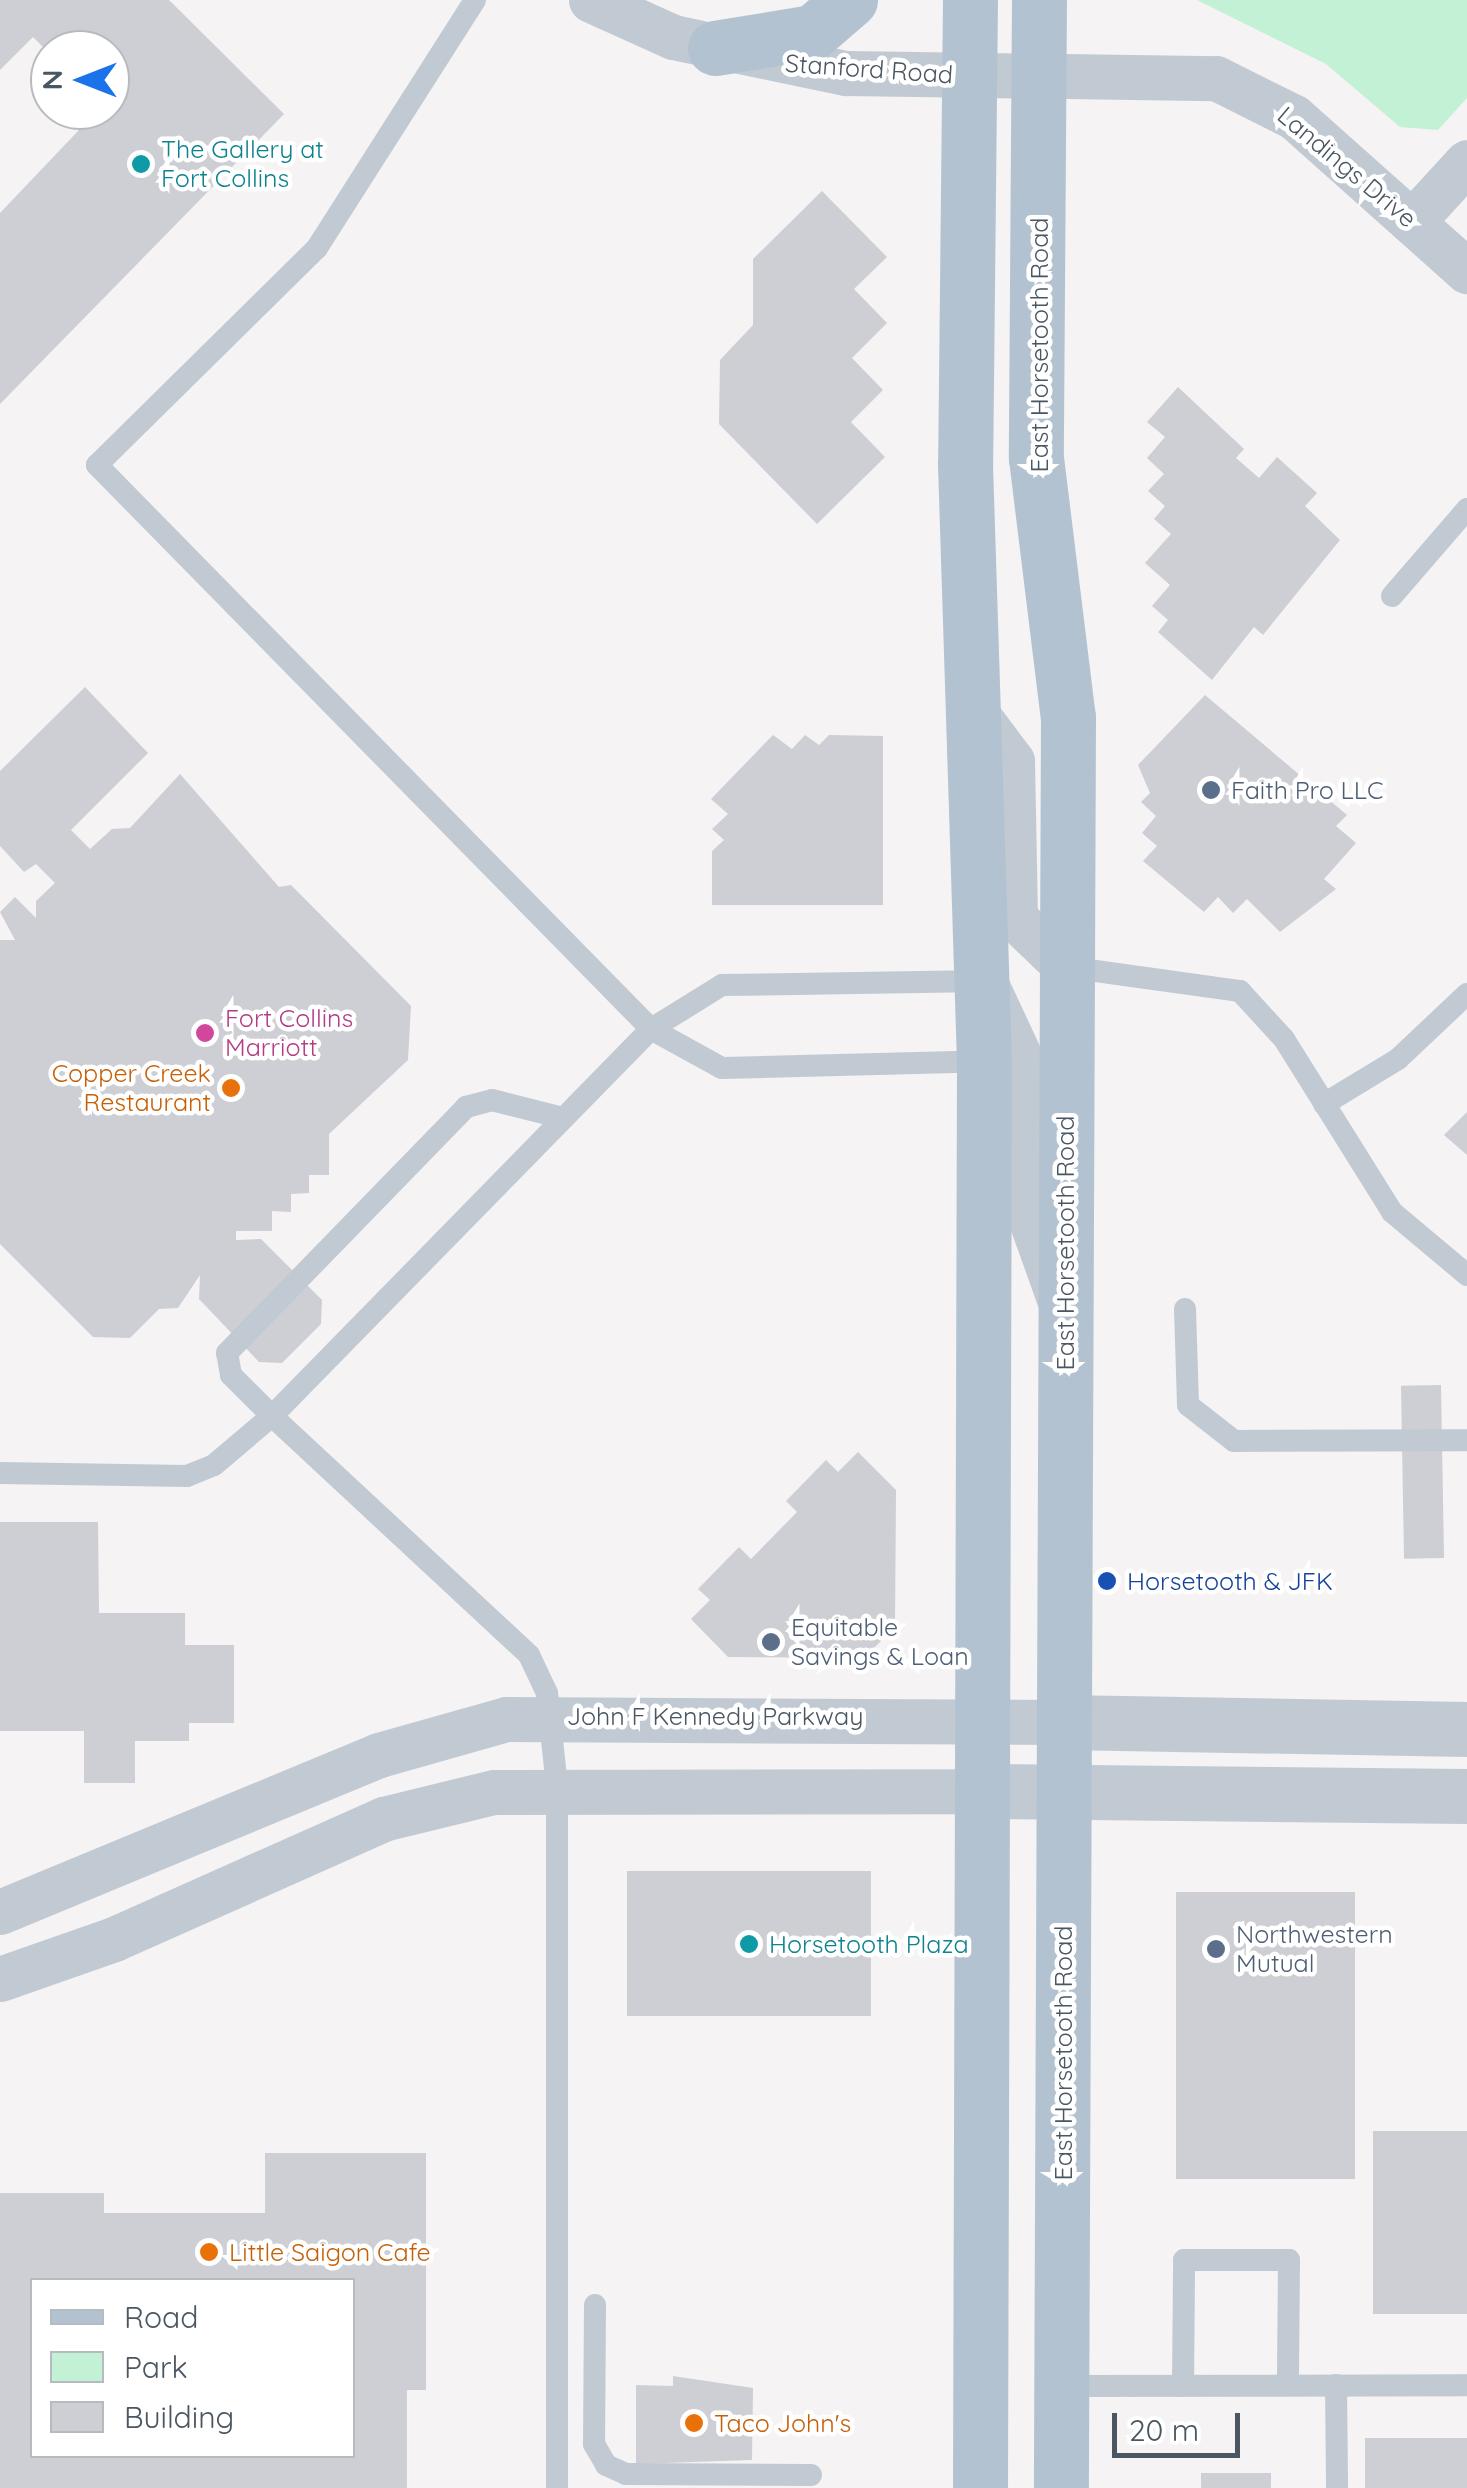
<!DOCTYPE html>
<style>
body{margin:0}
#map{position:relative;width:1467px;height:2488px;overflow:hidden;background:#f5f3f3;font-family:Quicksand,sans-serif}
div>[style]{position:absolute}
.green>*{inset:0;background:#c3f1d5}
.building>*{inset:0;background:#cdcfd5;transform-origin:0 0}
.service>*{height:22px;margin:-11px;padding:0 11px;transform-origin:11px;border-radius:11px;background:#c1cad2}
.minor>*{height:45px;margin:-22.5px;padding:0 22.5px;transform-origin:22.5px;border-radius:22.5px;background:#c1cad2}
.tertiary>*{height:55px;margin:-27.5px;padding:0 27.5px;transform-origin:27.5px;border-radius:27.5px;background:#c1cad2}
.primary>*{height:55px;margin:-27.5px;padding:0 27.5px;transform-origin:27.5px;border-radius:27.5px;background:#b3c2d1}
.dots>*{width:28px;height:28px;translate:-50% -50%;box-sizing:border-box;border:5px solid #fff;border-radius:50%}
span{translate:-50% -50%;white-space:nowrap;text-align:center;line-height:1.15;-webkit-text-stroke:9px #fff;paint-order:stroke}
.street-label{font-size:25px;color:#4a5661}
.culture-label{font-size:25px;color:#0d838f}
.left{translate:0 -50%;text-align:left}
.service-label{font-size:25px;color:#4e5e75}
.hotel-label{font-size:25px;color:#b23c85}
.food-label{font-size:25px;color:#c56008}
.right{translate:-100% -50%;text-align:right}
.transit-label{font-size:25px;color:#164399}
.legend{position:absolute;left:30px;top:2278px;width:325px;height:180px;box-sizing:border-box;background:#fff;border:2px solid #b7bbc0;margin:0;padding:12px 18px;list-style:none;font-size:30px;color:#4a5661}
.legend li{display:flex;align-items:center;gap:20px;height:50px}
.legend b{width:50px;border:2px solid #b7bbc0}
.north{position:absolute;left:30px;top:30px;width:100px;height:100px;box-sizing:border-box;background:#fff;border:2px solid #b7bbc0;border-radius:50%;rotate:270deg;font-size:28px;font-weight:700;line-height:40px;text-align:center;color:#4a5661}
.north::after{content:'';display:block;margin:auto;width:35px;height:45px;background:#1a73e8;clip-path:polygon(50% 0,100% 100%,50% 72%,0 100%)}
.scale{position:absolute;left:1112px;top:2413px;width:128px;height:45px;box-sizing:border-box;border:5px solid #4a5661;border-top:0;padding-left:12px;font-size:30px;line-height:35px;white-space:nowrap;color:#4a5661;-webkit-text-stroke:8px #fff;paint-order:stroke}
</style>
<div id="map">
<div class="green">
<i style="clip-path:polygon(1197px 0,1467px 0,1467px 98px,1438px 130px,1400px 127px,1326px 64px)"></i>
</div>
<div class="building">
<i style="clip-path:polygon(0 0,169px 0,284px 114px,0 404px,0 213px,98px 110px,110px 110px,110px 50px,50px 54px,33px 37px,0 70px)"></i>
<i style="clip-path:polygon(822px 191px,887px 257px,854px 289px,887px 323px,852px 358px,883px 390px,851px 422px,885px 457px,817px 524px,719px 424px,720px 360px,753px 325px,753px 259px)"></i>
<i style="clip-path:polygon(1178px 387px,1244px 449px,1236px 458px,1259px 478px,1277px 457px,1317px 493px,1305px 506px,1340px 540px,1263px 635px,1254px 627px,1212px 680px,1158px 632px,1168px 620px,1152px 606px,1170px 585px,1145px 563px,1171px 534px,1154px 519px,1165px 506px,1148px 491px,1164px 474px,1147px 458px,1165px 437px,1147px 422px)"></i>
<i style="clip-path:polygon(85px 687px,148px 753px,71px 830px,90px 849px,112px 829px,130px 828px,180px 774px,279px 887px,291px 885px,411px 1006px,408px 1060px,329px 1134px,329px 1175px,309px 1175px,309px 1193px,291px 1194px,291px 1212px,272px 1211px,272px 1231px,236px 1231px,236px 1240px,261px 1239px,322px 1300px,321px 1324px,282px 1363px,259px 1362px,199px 1299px,200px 1275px,178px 1308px,159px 1309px,130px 1338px,93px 1337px,0 1244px,0 940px,15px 940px,0 912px,15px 897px,36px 918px,36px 901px,55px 883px,36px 864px,24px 872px,0 846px,0 771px)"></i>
<i style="clip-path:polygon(1205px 695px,1347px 815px,1336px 826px,1356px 843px,1324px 879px,1336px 889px,1280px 932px,1247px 899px,1233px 913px,1218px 897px,1204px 912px,1143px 861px,1157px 846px,1142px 833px,1156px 816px,1141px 802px,1150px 793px,1138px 765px)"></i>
<i style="clip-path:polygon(773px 735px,792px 749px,805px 735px,819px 745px,829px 735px,883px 736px,883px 905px,712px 905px,712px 851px,724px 840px,712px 829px,728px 814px,711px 799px)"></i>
<i style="clip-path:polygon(1467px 1112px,1467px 1155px,1444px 1135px)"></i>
<i style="left:1441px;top:1385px;width:173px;height:40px;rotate:89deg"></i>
<i style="clip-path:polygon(858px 1452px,896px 1490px,895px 1627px,864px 1658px,728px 1657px,691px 1619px,710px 1600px,698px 1589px,739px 1547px,751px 1559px,797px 1512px,786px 1501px,826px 1460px,838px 1472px)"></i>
<i style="clip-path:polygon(0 1522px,98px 1522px,99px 1613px,185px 1613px,185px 1645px,234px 1645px,234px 1723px,189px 1723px,189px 1741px,135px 1741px,135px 1783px,84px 1783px,84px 1731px,0 1731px)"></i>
<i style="left:627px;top:1871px;width:244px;height:145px"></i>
<i style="left:1176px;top:1892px;width:179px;height:287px"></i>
<i style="left:1373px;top:2131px;width:94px;height:183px"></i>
<i style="clip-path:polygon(evenodd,265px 2153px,426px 2153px,426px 2390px,407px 2390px,407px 2488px,0 2488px,0 2193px,104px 2193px,104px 2213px,265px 2213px,265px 2153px,32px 2280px,352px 2280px,352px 2456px,32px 2456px,32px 2280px)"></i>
<i style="clip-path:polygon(673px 2376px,753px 2388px,752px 2460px,636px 2464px,636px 2385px,673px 2386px)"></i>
<i style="left:1365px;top:2438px;width:102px;height:50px"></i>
<i style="left:1201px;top:2473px;width:70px;height:15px"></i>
</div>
<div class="service">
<i style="left:475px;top:0;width:294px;rotate:122.5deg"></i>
<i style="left:317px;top:248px;width:309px;rotate:135.4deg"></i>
<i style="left:97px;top:465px;width:791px;rotate:45.51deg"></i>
<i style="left:651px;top:1029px;width:542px;rotate:134.4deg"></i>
<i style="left:272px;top:1416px;width:351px;rotate:42.9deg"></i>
<i style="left:529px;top:1655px;width:42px;rotate:64.7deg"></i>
<i style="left:547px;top:1693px;width:95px;rotate:83.9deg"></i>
<i style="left:557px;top:1787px;width:701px;rotate:90deg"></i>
<i style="left:1392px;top:596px;width:115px;rotate:-49.2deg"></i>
<i style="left:1067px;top:967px;width:175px;rotate:7.9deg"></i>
<i style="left:1240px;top:991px;width:65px;rotate:47.5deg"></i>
<i style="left:1284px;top:1039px;width:204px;rotate:58deg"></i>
<i style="left:1392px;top:1212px;width:98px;rotate:40deg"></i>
<i style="left:984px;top:981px;width:262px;rotate:179.1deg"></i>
<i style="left:722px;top:985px;width:84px;rotate:148.2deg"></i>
<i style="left:651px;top:1029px;width:81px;rotate:28.8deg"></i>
<i style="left:722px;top:1068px;width:262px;rotate:-1.5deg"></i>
<i style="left:1324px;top:1104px;width:87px;rotate:-31.3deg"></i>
<i style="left:1398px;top:1059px;width:95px;rotate:-43.3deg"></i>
<i style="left:1185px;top:1309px;width:96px;rotate:88.2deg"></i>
<i style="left:1188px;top:1405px;width:58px;rotate:38deg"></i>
<i style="left:1234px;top:1441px;width:233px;rotate:-0.2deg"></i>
<i style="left:0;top:1473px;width:187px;rotate:0.9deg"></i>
<i style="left:187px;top:1476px;width:29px;rotate:-22deg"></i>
<i style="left:214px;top:1465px;width:76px;rotate:-40.2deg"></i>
<i style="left:272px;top:1416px;width:58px;rotate:-135deg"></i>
<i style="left:231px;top:1375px;width:22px;rotate:-100deg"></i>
<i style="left:227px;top:1353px;width:343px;rotate:-45.8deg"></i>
<i style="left:466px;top:1107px;width:27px;rotate:-15deg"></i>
<i style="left:492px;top:1100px;width:73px;rotate:14.2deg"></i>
<i style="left:595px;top:2305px;width:139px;rotate:90.4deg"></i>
<i style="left:594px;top:2444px;width:24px;rotate:60deg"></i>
<i style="left:606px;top:2465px;width:22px;rotate:24deg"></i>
<i style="left:626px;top:2474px;width:185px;rotate:0.3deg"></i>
<i style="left:1336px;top:2385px;width:103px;rotate:89.4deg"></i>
<i style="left:1061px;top:2386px;width:406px;rotate:-0.1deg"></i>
<i style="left:1183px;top:2386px;width:126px;rotate:-89.5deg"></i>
<i style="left:1184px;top:2260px;width:105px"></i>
<i style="left:1289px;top:2260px;width:125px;rotate:90.5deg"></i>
</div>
<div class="minor">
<i style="left:591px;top:0;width:90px;rotate:24.3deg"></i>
<i style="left:673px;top:37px;width:177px;rotate:11.8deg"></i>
<i style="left:846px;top:73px;width:370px;rotate:0.8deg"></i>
<i style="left:1216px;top:78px;width:87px;rotate:26.6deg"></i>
<i style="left:1294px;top:117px;width:232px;rotate:41.7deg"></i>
<i style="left:1412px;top:222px;width:81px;rotate:-47.5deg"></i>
<i style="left:979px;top:717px;width:55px;rotate:53.1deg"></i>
<i style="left:1012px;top:761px;width:157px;rotate:88.9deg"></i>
<i style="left:1015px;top:918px;width:71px;rotate:43.9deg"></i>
<i style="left:985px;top:982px;width:99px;rotate:65deg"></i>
<i style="left:1027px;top:1072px;width:143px;rotate:89.2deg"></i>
<i style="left:1029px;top:1215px;width:89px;rotate:70.3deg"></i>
<i style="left:0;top:1912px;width:410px;rotate:-22.5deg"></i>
<i style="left:379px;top:1755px;width:132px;rotate:-15.8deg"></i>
<i style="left:506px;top:1719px;width:558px;rotate:0.31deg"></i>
<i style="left:0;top:1979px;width:121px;rotate:-19.3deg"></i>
<i style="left:114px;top:1939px;width:295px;rotate:-24deg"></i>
<i style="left:383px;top:1819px;width:114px;rotate:-13.7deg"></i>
<i style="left:494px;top:1792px;width:490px;rotate:-0.1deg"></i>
</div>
<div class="tertiary">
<i style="left:1064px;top:1722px;width:403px;rotate:1deg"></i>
<i style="left:984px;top:1791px;width:483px;rotate:0.6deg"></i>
</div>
<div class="primary">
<i style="left:970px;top:0;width:464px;rotate:90.6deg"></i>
<i style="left:965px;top:464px;width:597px;rotate:88.18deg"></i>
<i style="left:984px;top:1061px;width:1427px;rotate:90.16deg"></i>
<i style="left:1039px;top:0;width:458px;rotate:90.4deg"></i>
<i style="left:1036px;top:458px;width:261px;rotate:83deg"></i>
<i style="left:1068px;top:717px;width:1771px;rotate:90.23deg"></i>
<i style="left:715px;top:48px;width:99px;rotate:-9.3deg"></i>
<i style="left:813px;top:32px;width:49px;rotate:-40.9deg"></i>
</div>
<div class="dots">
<i style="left:141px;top:164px;background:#0f9aa8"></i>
<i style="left:1211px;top:790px;background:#5c6f8a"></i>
<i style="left:205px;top:1033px;background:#d1479c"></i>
<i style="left:231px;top:1088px;background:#e8710a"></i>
<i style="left:1107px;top:1581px;background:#1a4fb4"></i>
<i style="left:771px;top:1642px;background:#5c6f8a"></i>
<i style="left:749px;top:1944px;background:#0f9aa8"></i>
<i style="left:1216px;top:1949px;background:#5c6f8a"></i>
<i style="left:209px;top:2252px;background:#e8710a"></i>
<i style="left:694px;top:2423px;background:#e8710a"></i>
</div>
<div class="street-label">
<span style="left:869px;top:69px;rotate:4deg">Stanford Road</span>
<span style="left:1347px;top:167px;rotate:40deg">Landings Drive</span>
<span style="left:1039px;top:345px;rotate:-90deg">East Horsetooth Road</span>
<span style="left:1065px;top:1243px;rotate:-90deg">East Horsetooth Road</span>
<span style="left:715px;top:1716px">John F Kennedy Parkway</span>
<span style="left:1063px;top:2053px;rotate:-90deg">East Horsetooth Road</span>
</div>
<div class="culture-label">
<span class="left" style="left:161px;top:164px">The Gallery at<br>Fort Collins</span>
<span class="left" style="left:769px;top:1944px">Horsetooth Plaza</span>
</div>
<div class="service-label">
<span class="left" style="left:1231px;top:790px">Faith Pro LLC</span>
<span class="left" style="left:791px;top:1642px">Equitable<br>Savings &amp; Loan</span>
<span class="left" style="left:1236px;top:1949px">Northwestern<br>Mutual</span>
</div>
<div class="hotel-label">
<span class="left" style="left:225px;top:1033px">Fort Collins<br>Marriott</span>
</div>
<div class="food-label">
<span class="right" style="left:211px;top:1088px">Copper Creek<br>Restaurant</span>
<span class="left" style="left:229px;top:2252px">Little Saigon Cafe</span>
<span class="left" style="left:714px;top:2423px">Taco John's</span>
</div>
<div class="transit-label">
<span class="left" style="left:1127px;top:1581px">Horsetooth &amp; JFK</span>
</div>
<ul class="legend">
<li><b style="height:12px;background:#b3c2d1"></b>Road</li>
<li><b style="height:28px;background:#c3f1d5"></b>Park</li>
<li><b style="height:28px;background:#cdcfd5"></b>Building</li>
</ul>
<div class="north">N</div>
<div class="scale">20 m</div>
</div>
